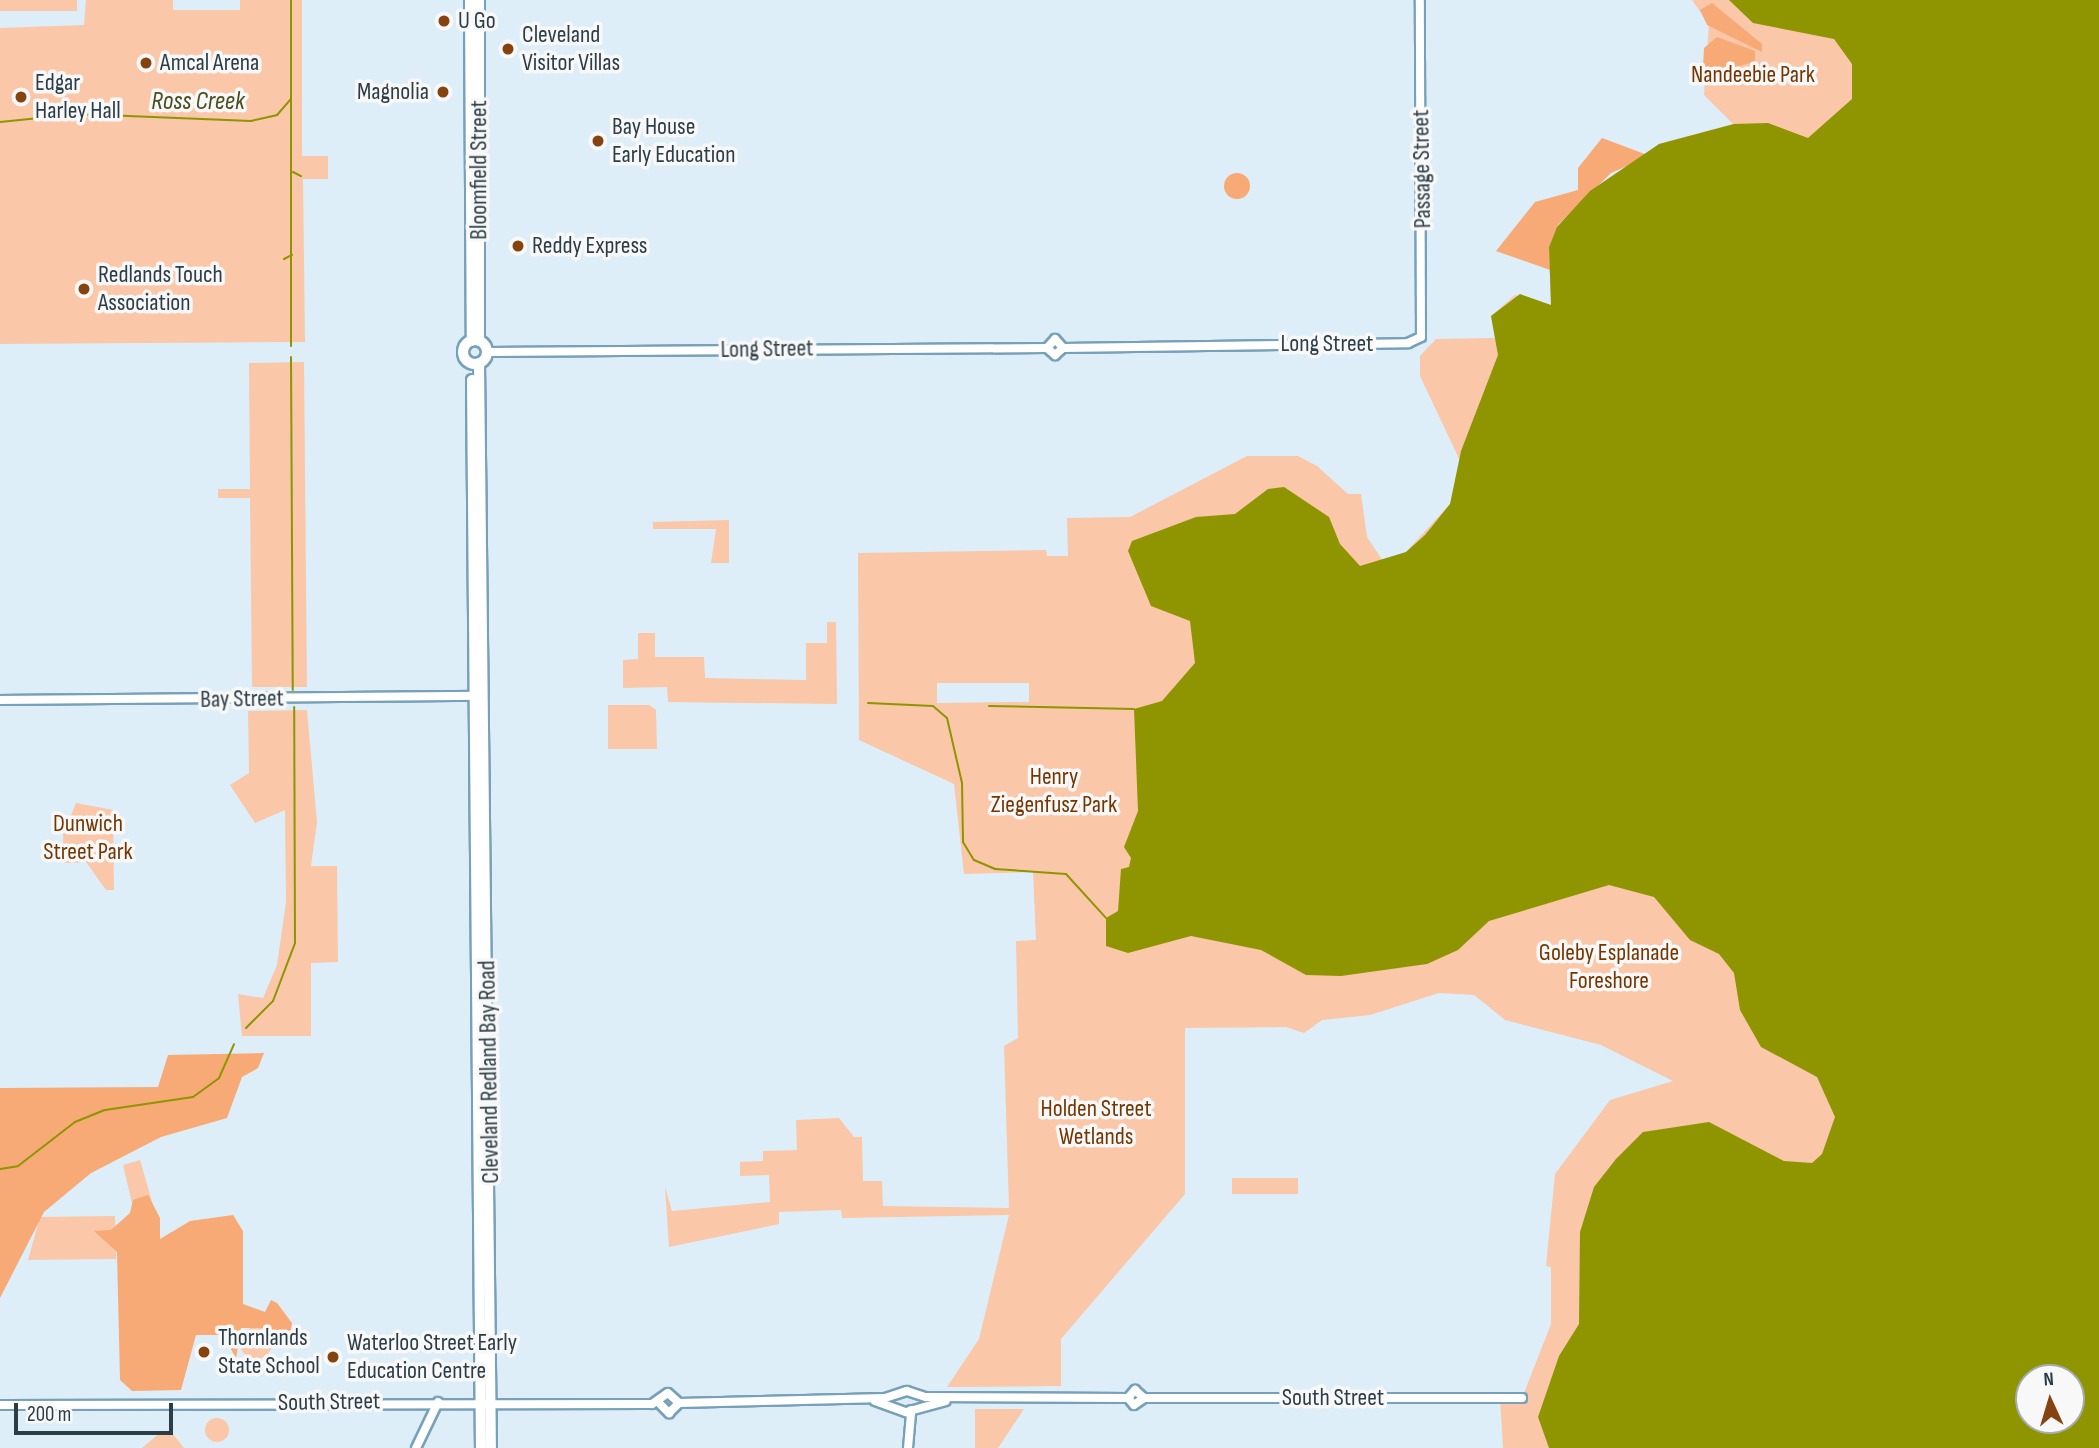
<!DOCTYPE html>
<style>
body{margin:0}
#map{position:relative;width:2099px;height:1448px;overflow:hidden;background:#ddeef8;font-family:"Sofia Sans Condensed",sans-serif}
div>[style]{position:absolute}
.green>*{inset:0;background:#fac7a8;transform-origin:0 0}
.round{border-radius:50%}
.forest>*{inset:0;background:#f7a976}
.water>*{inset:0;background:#8e9500}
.stream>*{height:2px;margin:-1px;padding:0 1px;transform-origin:1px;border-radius:1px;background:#8e9500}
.roads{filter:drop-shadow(2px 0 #76a1b8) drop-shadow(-2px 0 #76a1b8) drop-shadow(0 2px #76a1b8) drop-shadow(0 -2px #76a1b8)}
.secondary>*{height:8px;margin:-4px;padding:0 4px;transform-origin:4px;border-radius:4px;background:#fff}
.highway>*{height:10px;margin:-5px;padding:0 5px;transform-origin:5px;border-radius:5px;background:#fff}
.highway>.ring{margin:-5px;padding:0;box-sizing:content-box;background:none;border:10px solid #fff;border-radius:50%}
.dots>*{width:19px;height:19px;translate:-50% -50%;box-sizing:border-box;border:4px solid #f8f8f8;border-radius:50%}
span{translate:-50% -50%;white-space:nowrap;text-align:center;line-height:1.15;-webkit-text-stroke:7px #f8f8f8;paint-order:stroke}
.poi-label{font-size:24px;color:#2b3d47}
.left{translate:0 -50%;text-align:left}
.right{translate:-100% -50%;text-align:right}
.park-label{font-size:24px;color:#733600}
.street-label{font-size:24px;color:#2b3d47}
.water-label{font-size:26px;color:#4a4d1d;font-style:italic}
.north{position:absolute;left:2015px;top:1364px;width:70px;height:70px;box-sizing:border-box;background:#f8f8f8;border:2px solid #a6adb1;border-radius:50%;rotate:356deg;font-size:19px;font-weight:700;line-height:28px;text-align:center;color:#2b3d47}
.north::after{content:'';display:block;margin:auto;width:24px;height:32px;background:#85440f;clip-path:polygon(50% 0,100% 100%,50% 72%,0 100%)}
.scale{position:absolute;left:14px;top:1403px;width:159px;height:32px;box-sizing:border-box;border:4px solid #2b3d47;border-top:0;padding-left:9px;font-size:21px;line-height:24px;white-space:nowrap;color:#2b3d47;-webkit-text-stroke:5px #f8f8f8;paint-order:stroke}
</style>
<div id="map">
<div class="green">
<i style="left:0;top:0;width:77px;height:11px"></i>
<i style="clip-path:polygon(86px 0,173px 0,173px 10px,240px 10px,240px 0,302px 0,302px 156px,328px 156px,328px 179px,303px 179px,305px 342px,0 344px,0 28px,84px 25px)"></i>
<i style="clip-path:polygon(evenodd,1692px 0,1895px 0,1862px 1028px,1746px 1448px,1503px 1448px,1500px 1398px,1522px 1398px,1551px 1324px,1551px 1267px,1546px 1266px,1555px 1174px,1610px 1100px,1673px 1081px,1601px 1045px,1505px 1020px,1474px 995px,1439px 993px,1370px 1015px,1322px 1020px,1304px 1033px,1286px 1027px,1185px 1028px,1185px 1194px,1061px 1339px,1061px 1386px,947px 1387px,979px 1339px,1009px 1215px,842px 1218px,841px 1210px,779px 1212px,779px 1224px,669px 1247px,665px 1187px,672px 1211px,770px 1202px,769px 1175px,740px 1176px,740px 1162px,763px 1161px,763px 1151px,797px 1150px,796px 1120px,839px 1118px,854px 1137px,862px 1137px,863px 1181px,882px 1181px,883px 1206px,1009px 1208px,1004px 1046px,1018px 1038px,1016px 941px,1036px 940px,1033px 872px,964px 874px,954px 784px,859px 740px,858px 553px,1046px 550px,1047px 556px,1068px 556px,1067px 518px,1130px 517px,1247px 456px,1298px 456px,1317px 466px,1348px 494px,1361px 494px,1367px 537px,1383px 561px,1406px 552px,1450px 504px,1462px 465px,1420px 376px,1420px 356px,1436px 339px,1495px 338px,1491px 316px,1515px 295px,1551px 305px,1549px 247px,1659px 144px,1733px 124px,1704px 95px,1709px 24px,1692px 0,937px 683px,1029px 683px,1029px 702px,937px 703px,937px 683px)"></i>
<i style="clip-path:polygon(304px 362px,307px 687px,252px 687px,250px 498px,218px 498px,218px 489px,250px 489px,249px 363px)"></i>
<i style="clip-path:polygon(729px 520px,729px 563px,711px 563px,716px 529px,653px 529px,653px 522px)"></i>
<i style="clip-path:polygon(827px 622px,836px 622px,837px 704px,668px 702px,667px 687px,623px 688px,623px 660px,638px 659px,638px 633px,655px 633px,655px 657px,704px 657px,705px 678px,806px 680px,806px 643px,827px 643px)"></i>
<i style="clip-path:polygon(608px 705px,649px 705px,656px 710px,657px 749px,608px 749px)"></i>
<i style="clip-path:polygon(307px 710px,317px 822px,311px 866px,337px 866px,338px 962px,311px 963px,311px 1036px,242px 1036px,238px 994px,263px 998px,277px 965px,286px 902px,285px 810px,255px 823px,230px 785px,249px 773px,248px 711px)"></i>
<i style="clip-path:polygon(76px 803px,113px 810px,114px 890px,106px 890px,86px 862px,64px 863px,63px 835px)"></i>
<i style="clip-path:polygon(140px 1160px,156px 1215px,135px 1216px,123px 1165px)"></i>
<i style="left:1232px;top:1178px;width:66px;height:16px"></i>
<i style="clip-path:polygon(115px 1216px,116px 1259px,28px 1260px,40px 1217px)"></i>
<i class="round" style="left:240px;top:1327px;width:32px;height:32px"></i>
<i style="clip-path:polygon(975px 1409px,1024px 1409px,998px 1448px,975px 1448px)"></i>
<i class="round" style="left:205px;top:1418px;width:24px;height:24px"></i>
<i style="clip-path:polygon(161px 1432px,172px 1433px,184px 1448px,142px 1448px)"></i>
</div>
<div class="forest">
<i style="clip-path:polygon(1712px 3px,1762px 44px,1762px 52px,1707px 25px,1700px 10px)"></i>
<i style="clip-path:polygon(1717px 37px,1755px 51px,1755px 62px,1716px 72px,1703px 67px,1704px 48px)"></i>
<i style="clip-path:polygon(1602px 138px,1650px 156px,1611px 173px,1558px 225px,1549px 247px,1550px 270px,1496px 251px,1535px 202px,1578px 190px,1578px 168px)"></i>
<i class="round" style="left:1224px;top:173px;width:26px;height:26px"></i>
<i style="clip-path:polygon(264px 1053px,258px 1068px,242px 1077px,227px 1118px,161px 1137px,91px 1173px,44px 1212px,0 1298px,0 1088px,158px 1087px,168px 1055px)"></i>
<i style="clip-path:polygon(148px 1195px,160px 1218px,160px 1239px,190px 1221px,233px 1215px,243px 1231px,243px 1304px,265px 1312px,271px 1300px,277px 1303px,292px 1323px,289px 1342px,282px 1346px,271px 1328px,241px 1328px,236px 1358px,223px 1335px,196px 1335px,181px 1390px,132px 1391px,120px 1380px,117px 1252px,94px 1231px,111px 1230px,130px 1213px,133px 1200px)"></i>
</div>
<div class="water">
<i style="clip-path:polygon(evenodd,1729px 0,2099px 0,2099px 1448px,1549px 1448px,1538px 1417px,1559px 1356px,1579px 1324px,1580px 1232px,1594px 1187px,1616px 1159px,1643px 1132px,1709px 1122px,1784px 1161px,1812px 1163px,1822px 1154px,1835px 1117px,1817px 1077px,1761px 1047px,1740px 1010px,1734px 973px,1719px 954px,1690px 940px,1654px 897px,1609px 885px,1489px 921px,1458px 950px,1427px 964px,1341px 976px,1306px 975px,1261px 950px,1191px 936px,1128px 953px,1106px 946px,1106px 918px,1118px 911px,1121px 869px,1129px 867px,1131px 858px,1124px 847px,1138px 811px,1134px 709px,1162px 701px,1195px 663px,1190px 621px,1151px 606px,1128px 551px,1132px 541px,1196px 517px,1235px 514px,1268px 489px,1284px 487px,1329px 517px,1340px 544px,1360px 566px,1406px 552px,1425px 535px,1450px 504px,1461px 451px,1498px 355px,1491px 316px,1520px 294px,1551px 305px,1549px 247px,1557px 227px,1590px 191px,1659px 144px,1734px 124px,1768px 123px,1808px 138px,1852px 99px,1852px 64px,1834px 39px,1753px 23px,1729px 0,2071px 1378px,2071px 1420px,2029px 1420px,2029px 1378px,2071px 1378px)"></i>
</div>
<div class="stream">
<i style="left:0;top:122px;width:79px;rotate:-5.8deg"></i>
<i style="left:79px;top:114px;width:172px;rotate:2.3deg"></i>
<i style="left:251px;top:121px;width:27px;rotate:-13deg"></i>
<i style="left:277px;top:115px;width:21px;rotate:-49deg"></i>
<i style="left:293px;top:172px;width:9px;rotate:27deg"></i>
<i style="left:284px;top:259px;width:9px;rotate:-27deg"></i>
<i style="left:291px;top:346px;width:346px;rotate:-90deg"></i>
<i style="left:291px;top:357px;width:333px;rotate:89.7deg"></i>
<i style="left:868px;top:703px;width:65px;rotate:2.6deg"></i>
<i style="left:933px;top:706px;width:18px;rotate:41deg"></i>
<i style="left:947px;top:718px;width:67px;rotate:77deg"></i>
<i style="left:962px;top:783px;width:59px;rotate:89deg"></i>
<i style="left:963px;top:842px;width:21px;rotate:59deg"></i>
<i style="left:974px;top:860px;width:23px;rotate:23deg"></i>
<i style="left:995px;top:869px;width:71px;rotate:4deg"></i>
<i style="left:1066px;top:874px;width:59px;rotate:47.7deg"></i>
<i style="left:989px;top:706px;width:145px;rotate:1.2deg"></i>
<i style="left:246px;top:1028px;width:38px;rotate:-45deg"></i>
<i style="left:273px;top:1001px;width:62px;rotate:-69.2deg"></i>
<i style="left:295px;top:943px;width:236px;rotate:-90.2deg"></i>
<i style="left:0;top:1169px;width:18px;rotate:-9deg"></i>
<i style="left:18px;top:1166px;width:72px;rotate:-37.7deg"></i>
<i style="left:75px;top:1122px;width:32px;rotate:-22deg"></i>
<i style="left:105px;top:1110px;width:89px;rotate:-8.4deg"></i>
<i style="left:193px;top:1097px;width:32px;rotate:-36deg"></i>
<i style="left:219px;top:1078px;width:37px;rotate:-66deg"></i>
</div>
<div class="roads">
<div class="secondary">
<i style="left:1047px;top:348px;width:12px;rotate:-48deg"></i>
<i style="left:1055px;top:339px;width:12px;rotate:48deg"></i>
<i style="left:1047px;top:348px;width:11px;rotate:41deg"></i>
<i style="left:1055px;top:355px;width:11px;rotate:-41deg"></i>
<i style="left:1063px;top:348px;width:345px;rotate:-0.8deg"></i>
<i style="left:1408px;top:343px;width:14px;rotate:-25deg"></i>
<i style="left:1421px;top:337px;width:337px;rotate:-90.2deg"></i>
<i style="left:487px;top:352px;width:560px;rotate:-0.41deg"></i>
<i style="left:0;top:700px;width:480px;rotate:-0.5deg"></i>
<i style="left:1128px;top:1398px;width:11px;rotate:-49deg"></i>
<i style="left:1135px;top:1390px;width:12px;rotate:42deg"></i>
<i style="left:875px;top:1401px;width:33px;rotate:20deg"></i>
<i style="left:906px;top:1412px;width:41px;rotate:-15.4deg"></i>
<i style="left:658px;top:1402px;width:16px;rotate:45deg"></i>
<i style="left:669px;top:1413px;width:14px;rotate:-45deg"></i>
<i style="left:679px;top:1403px;width:206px;rotate:-1.4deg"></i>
<i style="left:885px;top:1398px;width:23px;rotate:-18deg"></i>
<i style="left:907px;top:1391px;width:20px;rotate:18deg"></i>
<i style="left:926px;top:1397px;width:202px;rotate:0.3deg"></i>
<i style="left:1128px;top:1398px;width:9px;rotate:49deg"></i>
<i style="left:1134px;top:1405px;width:12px;rotate:-35deg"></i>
<i style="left:1144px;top:1398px;width:378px"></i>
<i style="left:0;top:1405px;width:652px;rotate:-0.09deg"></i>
<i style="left:652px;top:1404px;width:19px;rotate:-35deg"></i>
<i style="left:668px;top:1393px;width:15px;rotate:42deg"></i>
<i style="left:416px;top:1448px;width:51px;rotate:-64.4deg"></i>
<i style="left:908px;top:1448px;width:38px;rotate:-85deg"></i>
</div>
<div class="highway">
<i style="left:470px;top:0;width:341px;rotate:89.7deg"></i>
<i style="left:479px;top:0;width:341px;rotate:90deg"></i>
<i class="ring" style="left:463px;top:340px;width:14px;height:14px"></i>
<i style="left:479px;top:363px;width:1085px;rotate:89.37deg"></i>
<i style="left:472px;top:380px;width:1068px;rotate:89.52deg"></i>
</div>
</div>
<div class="dots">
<i style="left:444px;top:21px;background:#85440f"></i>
<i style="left:508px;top:49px;background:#85440f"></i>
<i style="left:146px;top:63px;background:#85440f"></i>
<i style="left:443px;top:92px;background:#85440f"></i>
<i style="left:21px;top:97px;background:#85440f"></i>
<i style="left:598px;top:141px;background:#85440f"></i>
<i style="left:518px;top:246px;background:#85440f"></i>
<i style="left:84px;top:289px;background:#85440f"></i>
<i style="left:204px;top:1352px;background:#85440f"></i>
<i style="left:333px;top:1357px;background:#85440f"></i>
</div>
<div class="poi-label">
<span class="left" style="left:458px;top:21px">U Go</span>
<span class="left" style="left:522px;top:49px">Cleveland<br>Visitor Villas</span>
<span class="left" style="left:160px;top:63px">Amcal Arena</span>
<span class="left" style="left:35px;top:97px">Edgar<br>Harley Hall</span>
<span class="right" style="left:429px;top:92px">Magnolia</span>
<span class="left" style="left:612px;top:141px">Bay House<br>Early Education</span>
<span class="left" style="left:532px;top:246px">Reddy Express</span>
<span class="left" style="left:98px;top:289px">Redlands Touch<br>Association</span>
<span class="left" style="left:218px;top:1352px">Thornlands<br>State School</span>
<span class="left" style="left:347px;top:1357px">Waterloo Street Early<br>Education Centre</span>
</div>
<div class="park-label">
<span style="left:1753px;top:75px">Nandeebie Park</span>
<span style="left:1054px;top:791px">Henry<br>Ziegenfusz Park</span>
<span style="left:88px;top:838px">Dunwich<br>Street Park</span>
<span style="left:1609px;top:967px">Goleby Esplanade<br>Foreshore</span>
<span style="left:1096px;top:1123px">Holden Street<br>Wetlands</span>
</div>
<div class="street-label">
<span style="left:1422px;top:169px;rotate:-91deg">Passage Street</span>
<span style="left:479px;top:170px;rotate:-90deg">Bloomfield Street</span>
<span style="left:1327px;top:344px">Long Street</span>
<span style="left:767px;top:349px;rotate:-1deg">Long Street</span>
<span style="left:242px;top:699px;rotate:-1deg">Bay Street</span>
<span style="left:489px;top:1072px;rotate:-91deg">Cleveland Redland Bay Road</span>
<span style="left:1333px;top:1398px">South Street</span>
<span style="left:329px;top:1402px;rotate:-1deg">South Street</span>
</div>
<div class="water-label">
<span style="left:198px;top:102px">Ross Creek</span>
</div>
<div class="north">N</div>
<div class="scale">200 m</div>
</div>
